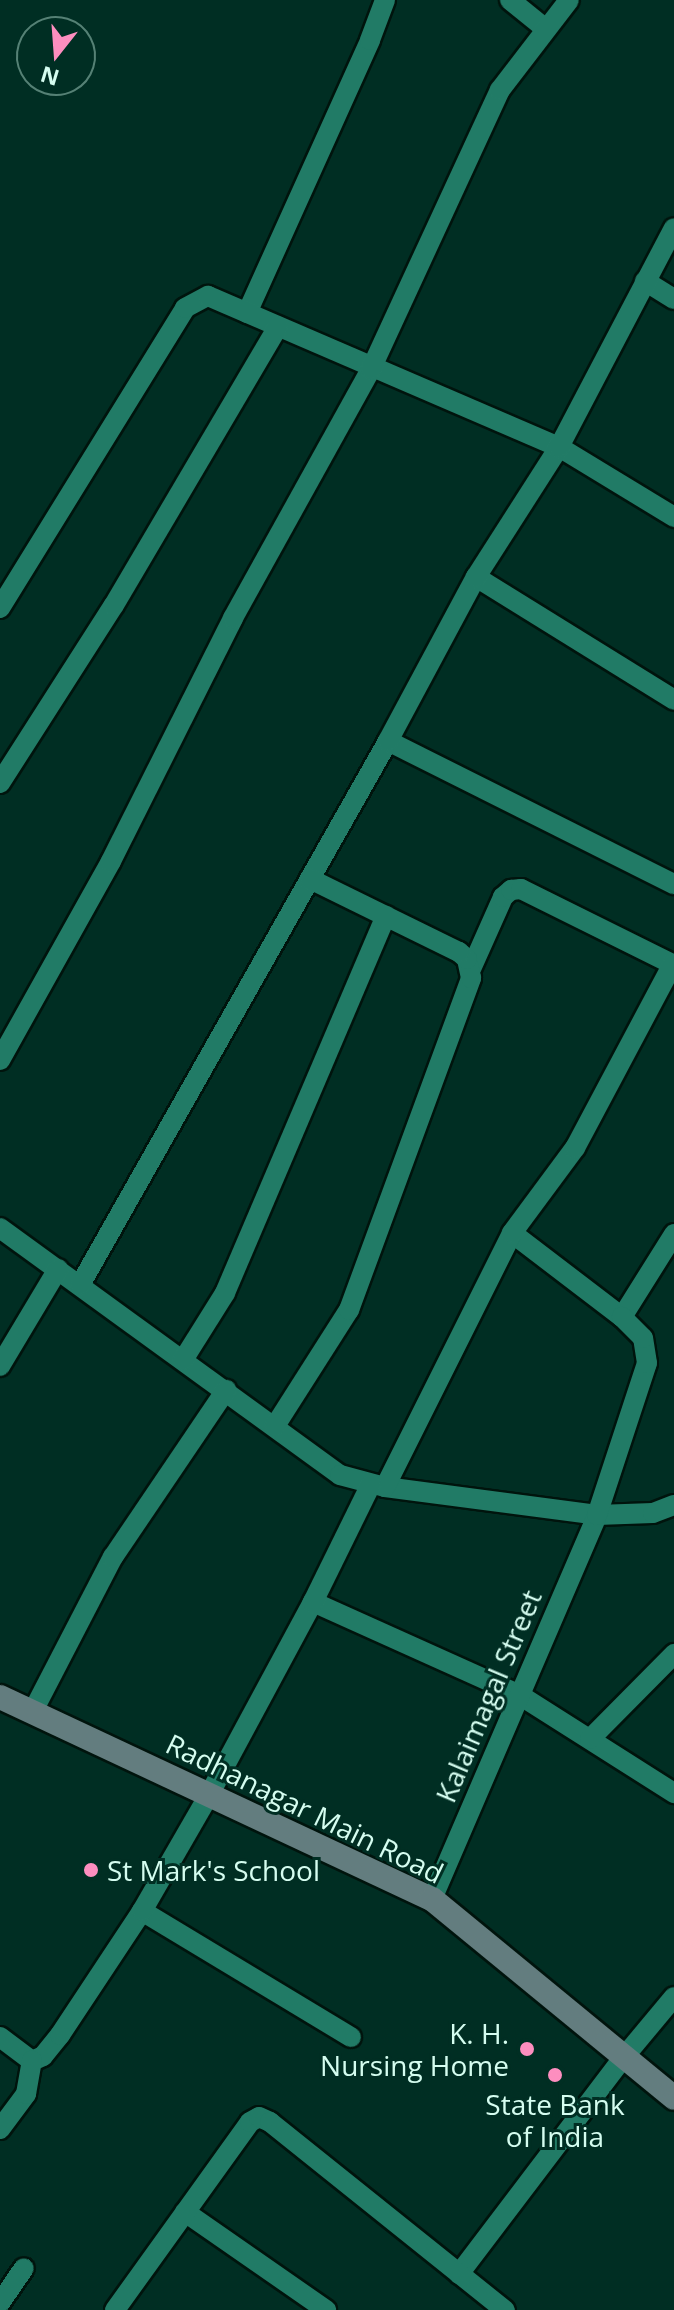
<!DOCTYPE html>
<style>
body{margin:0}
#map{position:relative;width:674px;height:2310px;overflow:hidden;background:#002e23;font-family:"Open Sans",sans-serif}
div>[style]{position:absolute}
.roads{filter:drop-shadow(2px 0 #00140d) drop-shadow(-2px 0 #00140d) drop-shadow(0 2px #00140d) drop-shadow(0 -2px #00140d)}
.street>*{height:20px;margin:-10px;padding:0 10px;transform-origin:10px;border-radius:10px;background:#217b66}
.secondary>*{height:24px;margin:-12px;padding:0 12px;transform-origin:12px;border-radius:12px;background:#637d7f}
.dots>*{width:22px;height:22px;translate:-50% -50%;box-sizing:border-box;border:4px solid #002e23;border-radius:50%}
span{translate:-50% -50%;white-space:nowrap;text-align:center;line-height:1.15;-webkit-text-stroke:6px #002e23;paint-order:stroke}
.street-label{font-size:28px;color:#d5fdf0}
.poi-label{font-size:28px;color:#d5fdf0}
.left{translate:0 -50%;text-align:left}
.right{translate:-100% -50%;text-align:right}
.north{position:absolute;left:16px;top:16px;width:80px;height:80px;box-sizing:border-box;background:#002e23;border:2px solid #558175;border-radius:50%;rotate:197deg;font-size:22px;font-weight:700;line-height:32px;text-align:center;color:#d5fdf0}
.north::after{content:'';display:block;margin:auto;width:28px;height:36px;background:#fd8ebf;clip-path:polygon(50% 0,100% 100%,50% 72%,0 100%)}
</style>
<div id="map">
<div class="roads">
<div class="street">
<i style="left:510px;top:0;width:46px;rotate:38.9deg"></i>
<i style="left:645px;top:281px;width:34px;rotate:32deg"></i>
<i style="left:247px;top:313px;width:299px;rotate:-65.7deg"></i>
<i style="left:370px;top:40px;width:43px;rotate:-69.4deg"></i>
<i style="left:476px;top:577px;width:233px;rotate:31.8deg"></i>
<i style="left:0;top:608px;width:352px;rotate:-58.3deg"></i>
<i style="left:185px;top:308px;width:26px;rotate:-28deg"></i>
<i style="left:208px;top:296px;width:382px;rotate:23.3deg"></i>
<i style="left:559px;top:447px;width:135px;rotate:31.3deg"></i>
<i style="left:388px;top:741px;width:320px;rotate:26.6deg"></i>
<i style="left:0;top:783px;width:211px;rotate:-57.4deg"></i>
<i style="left:114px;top:605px;width:323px;rotate:-59.5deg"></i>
<i style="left:471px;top:969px;width:79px;rotate:-66deg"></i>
<i style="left:503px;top:897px;width:11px;rotate:-41deg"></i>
<i style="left:511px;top:890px;width:10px;rotate:-6deg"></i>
<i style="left:521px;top:889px;width:171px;rotate:26.4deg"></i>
<i style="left:0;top:1060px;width:228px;rotate:-60.8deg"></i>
<i style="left:111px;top:861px;width:272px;rotate:-63.3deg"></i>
<i style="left:233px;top:618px;width:285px;rotate:-61deg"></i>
<i style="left:371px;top:369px;width:307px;rotate:-65.2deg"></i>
<i style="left:500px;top:90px;width:113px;rotate:-52.5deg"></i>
<i style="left:0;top:1228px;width:420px;rotate:36deg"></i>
<i style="left:340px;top:1475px;width:47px;rotate:14.9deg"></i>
<i style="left:385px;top:1487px;width:214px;rotate:7.5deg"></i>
<i style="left:597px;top:1515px;width:56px;rotate:-2deg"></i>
<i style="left:653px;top:1513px;width:22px;rotate:-21deg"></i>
<i style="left:512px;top:1233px;width:138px;rotate:37.4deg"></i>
<i style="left:622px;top:1317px;width:98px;rotate:-57.9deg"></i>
<i style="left:80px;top:1285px;width:625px;rotate:-60.48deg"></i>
<i style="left:388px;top:741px;width:186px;rotate:-61.8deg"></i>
<i style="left:476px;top:577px;width:154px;rotate:-57.4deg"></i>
<i style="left:559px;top:447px;width:247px;rotate:-62.3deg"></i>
<i style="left:183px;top:1360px;width:79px;rotate:-57.9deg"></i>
<i style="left:225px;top:1293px;width:410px;rotate:-66.9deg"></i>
<i style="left:0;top:1366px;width:113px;rotate:-59.1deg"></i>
<i style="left:275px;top:1426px;width:138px;rotate:-57.5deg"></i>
<i style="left:349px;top:1310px;width:354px;rotate:-69.8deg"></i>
<i style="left:471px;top:978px;width:19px;rotate:-102deg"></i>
<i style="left:467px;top:959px;width:11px;rotate:-139deg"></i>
<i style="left:459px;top:952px;width:166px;rotate:-153.9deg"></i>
<i style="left:385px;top:1487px;width:284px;rotate:-63.4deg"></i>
<i style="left:512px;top:1233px;width:106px;rotate:-53.5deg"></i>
<i style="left:575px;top:1148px;width:208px;rotate:-62deg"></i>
<i style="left:313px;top:1602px;width:225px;rotate:24.2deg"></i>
<i style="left:518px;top:1694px;width:185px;rotate:32.4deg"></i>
<i style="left:32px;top:1713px;width:176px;rotate:-62.6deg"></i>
<i style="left:113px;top:1557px;width:202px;rotate:-55.9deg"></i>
<i style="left:590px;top:1739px;width:120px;rotate:-45.3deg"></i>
<i style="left:432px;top:1899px;width:418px;rotate:-66.7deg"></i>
<i style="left:597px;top:1515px;width:160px;rotate:-71.8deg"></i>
<i style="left:647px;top:1363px;width:25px;rotate:-99deg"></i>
<i style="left:643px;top:1338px;width:30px;rotate:-135deg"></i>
<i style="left:142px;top:1911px;width:244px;rotate:31.1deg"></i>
<i style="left:0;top:2037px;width:40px;rotate:37deg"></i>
<i style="left:32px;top:2061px;width:12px;rotate:-24deg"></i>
<i style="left:43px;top:2056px;width:27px;rotate:-51deg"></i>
<i style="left:60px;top:2035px;width:149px;rotate:-56.5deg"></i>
<i style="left:142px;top:1911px;width:134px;rotate:-60deg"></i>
<i style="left:209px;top:1795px;width:219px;rotate:-61.7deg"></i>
<i style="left:313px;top:1602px;width:131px;rotate:-63.8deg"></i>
<i style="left:0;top:2129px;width:44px;rotate:-53.4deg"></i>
<i style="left:26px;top:2094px;width:34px;rotate:-80deg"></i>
<i style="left:185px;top:2212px;width:172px;rotate:34.8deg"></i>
<i style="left:459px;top:2274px;width:273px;rotate:-52.8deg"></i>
<i style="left:624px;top:2057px;width:78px;rotate:-50.2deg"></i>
<i style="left:0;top:2303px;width:42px;rotate:-55.6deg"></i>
<i style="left:115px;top:2310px;width:231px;rotate:-54.3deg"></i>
<i style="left:250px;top:2122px;width:10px;rotate:-29deg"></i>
<i style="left:259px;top:2117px;width:12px;rotate:24deg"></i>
<i style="left:270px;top:2122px;width:301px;rotate:38.7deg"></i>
</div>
<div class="secondary">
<i style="left:0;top:1697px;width:477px;rotate:25.1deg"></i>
<i style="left:432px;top:1899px;width:313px;rotate:39.4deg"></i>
</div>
</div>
<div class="dots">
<i style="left:91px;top:1870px;background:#fd8ebf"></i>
<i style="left:527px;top:2049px;background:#fd8ebf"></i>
<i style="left:555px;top:2075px;background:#fd8ebf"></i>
</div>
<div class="street-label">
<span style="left:488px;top:1696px;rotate:-67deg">Kalaimagal Street</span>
<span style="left:305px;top:1808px;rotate:26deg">Radhanagar Main Road</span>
</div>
<div class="poi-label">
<span class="left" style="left:107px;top:1870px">St Mark's School</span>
<span class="right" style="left:509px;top:2049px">K. H.<br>Nursing Home</span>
<span style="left:555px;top:2120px">State Bank<br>of India</span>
</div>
<div class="north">N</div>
</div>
